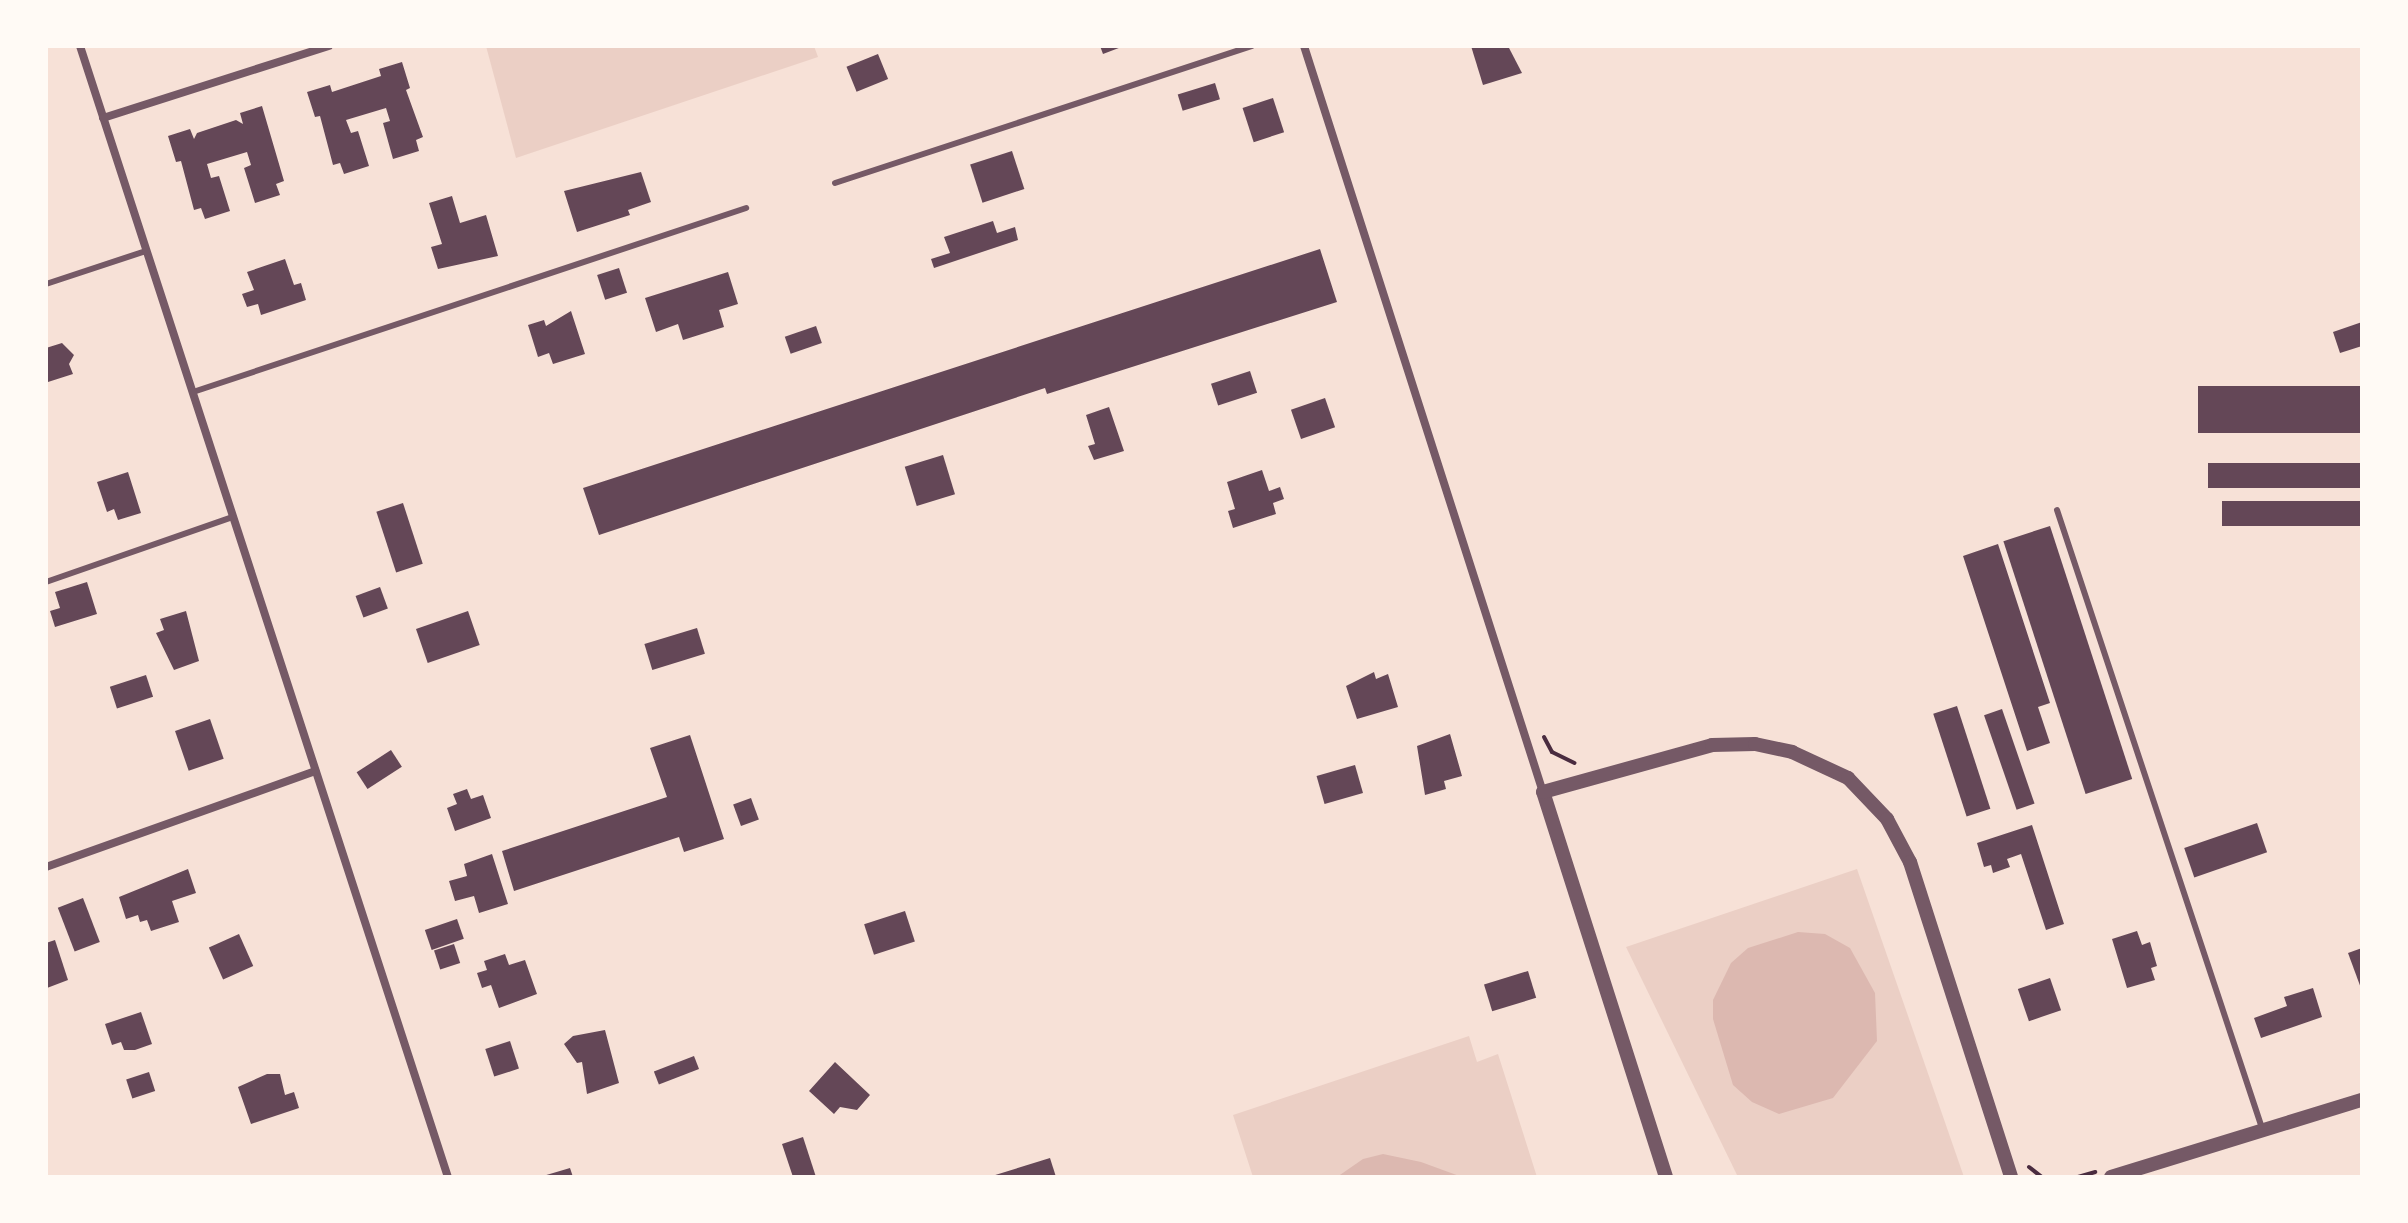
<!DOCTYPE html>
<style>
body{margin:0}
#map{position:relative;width:2408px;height:1223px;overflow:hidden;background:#f7e1d7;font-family:Jost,sans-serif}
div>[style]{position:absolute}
.green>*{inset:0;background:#ebcfc5}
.water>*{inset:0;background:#dcb8b0}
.building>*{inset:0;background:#644757;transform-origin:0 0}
.path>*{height:4px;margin:-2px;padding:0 2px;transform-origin:2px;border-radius:2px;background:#4a2c40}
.service>*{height:6px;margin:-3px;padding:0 3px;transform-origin:3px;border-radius:3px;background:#755966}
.minor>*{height:8px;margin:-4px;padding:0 4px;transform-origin:4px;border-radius:4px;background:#755966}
.tertiary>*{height:14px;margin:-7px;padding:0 7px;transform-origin:7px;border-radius:7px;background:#755966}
span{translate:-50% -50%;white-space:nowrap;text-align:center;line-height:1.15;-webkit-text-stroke:6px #fffaf5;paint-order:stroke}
.frame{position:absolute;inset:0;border:48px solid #fffaf5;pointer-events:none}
</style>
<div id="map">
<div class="green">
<i style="clip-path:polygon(486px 46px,814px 46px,818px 57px,516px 158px)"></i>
<i style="clip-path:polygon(1857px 869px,1964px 1177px,1738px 1177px,1626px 947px)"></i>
<i style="clip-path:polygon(1469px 1036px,1477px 1062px,1498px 1054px,1537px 1177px,1253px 1177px,1233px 1115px)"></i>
</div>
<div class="water">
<i style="clip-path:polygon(1798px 932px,1825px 934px,1850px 948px,1875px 993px,1877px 1041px,1833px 1098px,1779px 1114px,1752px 1102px,1733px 1085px,1713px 1019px,1713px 1000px,1731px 963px,1748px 948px)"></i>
<i style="clip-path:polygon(1383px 1154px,1421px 1162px,1462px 1177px,1337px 1177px,1363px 1159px)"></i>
</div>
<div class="building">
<i style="clip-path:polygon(1100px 46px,1124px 46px,1103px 54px)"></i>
<i style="clip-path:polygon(1471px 46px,1508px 46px,1522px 73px,1483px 85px)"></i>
<i style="left:878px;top:54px;width:27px;height:34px;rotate:68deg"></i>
<i style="clip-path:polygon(402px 62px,410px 88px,406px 90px,423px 137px,416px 140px,419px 151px,393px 159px,383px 123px,390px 121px,386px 108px,346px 120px,351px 133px,358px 131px,369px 166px,344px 174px,340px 163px,333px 165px,320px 116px,315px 117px,307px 92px,330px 85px,332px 92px,381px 76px,379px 69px)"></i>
<i style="left:1215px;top:83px;width:17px;height:39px;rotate:73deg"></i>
<i style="left:1273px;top:98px;width:36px;height:32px;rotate:72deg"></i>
<i style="clip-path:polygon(262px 106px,284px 181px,276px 184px,280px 195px,255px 203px,244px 168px,251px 165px,247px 152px,207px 164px,211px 178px,219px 176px,230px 211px,205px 219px,201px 208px,194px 210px,181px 161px,176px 162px,168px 136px,190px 129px,194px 139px,197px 133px,236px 120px,243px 124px,240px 113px)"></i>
<i style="left:1012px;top:151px;width:40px;height:44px;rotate:72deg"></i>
<i style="clip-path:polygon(641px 172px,651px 202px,628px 210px,630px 215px,577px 232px,564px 191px)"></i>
<i style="clip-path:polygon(452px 196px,460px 223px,486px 215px,498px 256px,438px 269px,431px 247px,442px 244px,429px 203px)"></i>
<i style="clip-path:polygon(993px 221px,997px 233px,1015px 227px,1018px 240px,934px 268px,931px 259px,950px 253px,944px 237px)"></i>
<i style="clip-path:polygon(1320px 249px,1337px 302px,1047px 394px,1045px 388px,599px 535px,583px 488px)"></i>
<i style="clip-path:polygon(285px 259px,294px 285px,301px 283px,306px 300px,261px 315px,258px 304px,247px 307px,242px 294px,254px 290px,247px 272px)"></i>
<i style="left:619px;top:268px;width:26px;height:23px;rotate:72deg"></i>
<i style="clip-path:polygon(728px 272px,738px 304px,719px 310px,724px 327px,683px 340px,678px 324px,656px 332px,645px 298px)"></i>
<i style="clip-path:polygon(571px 311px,585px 354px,553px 364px,549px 353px,538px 357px,528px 325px,544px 320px,546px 326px)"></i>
<i style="clip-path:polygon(2362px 322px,2362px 346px,2340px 353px,2333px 332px)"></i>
<i style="left:816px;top:326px;width:18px;height:33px;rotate:71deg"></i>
<i style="clip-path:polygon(62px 343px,74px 355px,69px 364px,73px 374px,48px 382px,46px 348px)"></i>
<i style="left:1250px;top:371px;width:23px;height:41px;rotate:72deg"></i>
<i style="left:2362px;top:386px;width:47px;height:164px;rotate:90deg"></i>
<i style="left:1325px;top:398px;width:31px;height:36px;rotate:71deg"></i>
<i style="clip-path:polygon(1109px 407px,1124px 451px,1094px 460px,1088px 446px,1095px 444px,1086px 415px)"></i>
<i style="left:943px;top:455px;width:41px;height:40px;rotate:73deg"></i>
<i style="left:2362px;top:463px;width:25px;height:154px;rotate:90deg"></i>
<i style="clip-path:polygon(1262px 470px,1269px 491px,1280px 487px,1284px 499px,1273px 503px,1276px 514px,1233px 528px,1228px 511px,1235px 509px,1227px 482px)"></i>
<i style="clip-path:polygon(128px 472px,141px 513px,118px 520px,114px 509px,107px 512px,97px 482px)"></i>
<i style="left:2362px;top:501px;width:25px;height:140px;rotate:90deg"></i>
<i style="left:403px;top:503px;width:64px;height:28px;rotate:72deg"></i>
<i style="left:2050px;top:526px;width:266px;height:49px;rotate:72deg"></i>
<i style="clip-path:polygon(1998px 544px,2050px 703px,2038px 707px,2050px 743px,2027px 751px,1963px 556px)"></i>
<i style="clip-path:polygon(87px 582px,97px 614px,55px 627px,50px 611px,60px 608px,55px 592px)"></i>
<i style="left:380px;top:587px;width:23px;height:26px;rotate:70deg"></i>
<i style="clip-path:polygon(186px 611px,199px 661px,174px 670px,156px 633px,164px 630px,160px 619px)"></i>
<i style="left:468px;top:611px;width:36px;height:55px;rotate:71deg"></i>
<i style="left:697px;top:628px;width:27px;height:55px;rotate:73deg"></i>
<i style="clip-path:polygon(1374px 672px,1376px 679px,1388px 674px,1398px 707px,1357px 719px,1346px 686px)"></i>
<i style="left:146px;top:675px;width:23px;height:38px;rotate:72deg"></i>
<i style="left:1957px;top:706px;width:108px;height:25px;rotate:72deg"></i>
<i style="left:2002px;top:709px;width:100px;height:19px;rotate:71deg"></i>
<i style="left:210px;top:719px;width:42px;height:37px;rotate:71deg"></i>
<i style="clip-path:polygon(1450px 734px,1462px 776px,1444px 781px,1446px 789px,1425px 795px,1417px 746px)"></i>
<i style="clip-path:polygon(690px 735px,724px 839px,684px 852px,679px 837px,514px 891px,502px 851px,667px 797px,650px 748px)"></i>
<i style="left:391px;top:750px;width:20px;height:41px;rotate:57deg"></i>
<i style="left:1355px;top:765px;width:29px;height:40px;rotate:74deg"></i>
<i style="clip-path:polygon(467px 789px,471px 799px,483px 795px,491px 818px,455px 831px,447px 808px,457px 804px,453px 794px)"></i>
<i style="left:751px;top:798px;width:23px;height:19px;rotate:70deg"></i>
<i style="left:2257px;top:823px;width:31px;height:77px;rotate:71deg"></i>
<i style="clip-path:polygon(2032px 825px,2064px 924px,2046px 930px,2021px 854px,2007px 859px,2010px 867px,1993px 873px,1991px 865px,1984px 867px,1977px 843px)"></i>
<i style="clip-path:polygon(492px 854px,508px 904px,479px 913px,474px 896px,455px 901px,449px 881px,467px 876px,464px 864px)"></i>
<i style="clip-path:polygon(188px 869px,196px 893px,172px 901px,179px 922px,151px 931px,147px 920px,140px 922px,138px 915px,126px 919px,119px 897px)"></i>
<i style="left:83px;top:898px;width:47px;height:27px;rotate:69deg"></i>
<i style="left:905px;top:911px;width:32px;height:43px;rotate:72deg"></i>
<i style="left:457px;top:919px;width:21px;height:34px;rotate:71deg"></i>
<i style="clip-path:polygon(2137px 931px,2142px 945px,2150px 942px,2157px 966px,2151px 968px,2155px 980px,2127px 988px,2112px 939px)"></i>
<i style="left:239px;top:934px;width:35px;height:33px;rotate:66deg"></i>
<i style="clip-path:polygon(55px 940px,68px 980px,47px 988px,46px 943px)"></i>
<i style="left:454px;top:944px;width:20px;height:21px;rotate:72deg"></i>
<i style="clip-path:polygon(2362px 948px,2362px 991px,2348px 953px)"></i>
<i style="clip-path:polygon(505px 954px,509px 965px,525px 960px,537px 994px,499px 1008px,491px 985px,482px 988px,477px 973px,487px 970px,484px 961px)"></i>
<i style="left:1528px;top:971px;width:28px;height:46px;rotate:73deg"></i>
<i style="left:2050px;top:978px;width:34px;height:34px;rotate:71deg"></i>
<i style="clip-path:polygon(2313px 988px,2322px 1017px,2261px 1038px,2254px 1018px,2287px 1006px,2284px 997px)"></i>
<i style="clip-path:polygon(141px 1012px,152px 1044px,135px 1050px,124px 1050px,121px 1042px,112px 1045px,105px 1024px)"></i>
<i style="clip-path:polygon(605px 1030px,619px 1083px,587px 1094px,582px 1062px,577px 1063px,564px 1044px,573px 1036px)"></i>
<i style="left:510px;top:1041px;width:29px;height:26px;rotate:72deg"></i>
<i style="left:694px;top:1056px;width:14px;height:43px;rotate:69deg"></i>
<i style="clip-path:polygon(835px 1062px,870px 1095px,857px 1110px,840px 1107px,834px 1114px,809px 1091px)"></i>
<i style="left:149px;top:1072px;width:20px;height:24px;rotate:72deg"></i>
<i style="clip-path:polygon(267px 1074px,280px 1074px,285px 1095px,294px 1092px,299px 1108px,251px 1124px,238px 1087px)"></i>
<i style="clip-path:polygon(803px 1137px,816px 1177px,793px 1177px,782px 1144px)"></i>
<i style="clip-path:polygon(1050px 1158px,1056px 1177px,992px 1177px,992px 1176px)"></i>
<i style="clip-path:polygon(570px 1168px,573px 1177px,543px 1177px,543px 1176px)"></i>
</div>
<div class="path">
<i style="left:1544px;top:737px;width:17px;rotate:62deg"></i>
<i style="left:1552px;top:752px;width:25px;rotate:26deg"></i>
<i style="left:2029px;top:1167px;width:16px;rotate:38deg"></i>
<i style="left:2078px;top:1177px;width:18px;rotate:-16deg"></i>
</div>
<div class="service">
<i style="left:835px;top:183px;width:439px;rotate:-18.2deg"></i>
<i style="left:46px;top:284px;width:105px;rotate:-18.3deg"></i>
<i style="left:193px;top:392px;width:583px;rotate:-18.4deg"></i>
<i style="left:2057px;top:510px;width:654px;rotate:71.65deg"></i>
<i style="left:46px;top:582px;width:198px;rotate:-19.2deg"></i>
</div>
<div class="minor">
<i style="left:80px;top:46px;width:1189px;rotate:71.98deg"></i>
<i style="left:1304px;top:46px;width:783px;rotate:72.24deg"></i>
<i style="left:103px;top:118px;width:237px;rotate:-17.7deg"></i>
<i style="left:46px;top:867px;width:286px;rotate:-19.6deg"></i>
</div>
<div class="tertiary">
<i style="left:1666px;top:1177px;width:404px;rotate:-107.7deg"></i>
<i style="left:1543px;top:792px;width:175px;rotate:-15.5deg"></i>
<i style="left:1712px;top:745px;width:43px;rotate:-1.3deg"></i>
<i style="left:1755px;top:744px;width:38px;rotate:12deg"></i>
<i style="left:1792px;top:752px;width:62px;rotate:24.9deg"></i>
<i style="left:1848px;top:778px;width:57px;rotate:46.4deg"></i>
<i style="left:1887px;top:819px;width:49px;rotate:61.9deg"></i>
<i style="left:1910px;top:862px;width:331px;rotate:72.2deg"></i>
<i style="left:2111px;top:1177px;width:263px;rotate:-17.1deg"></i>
</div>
<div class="frame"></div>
</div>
